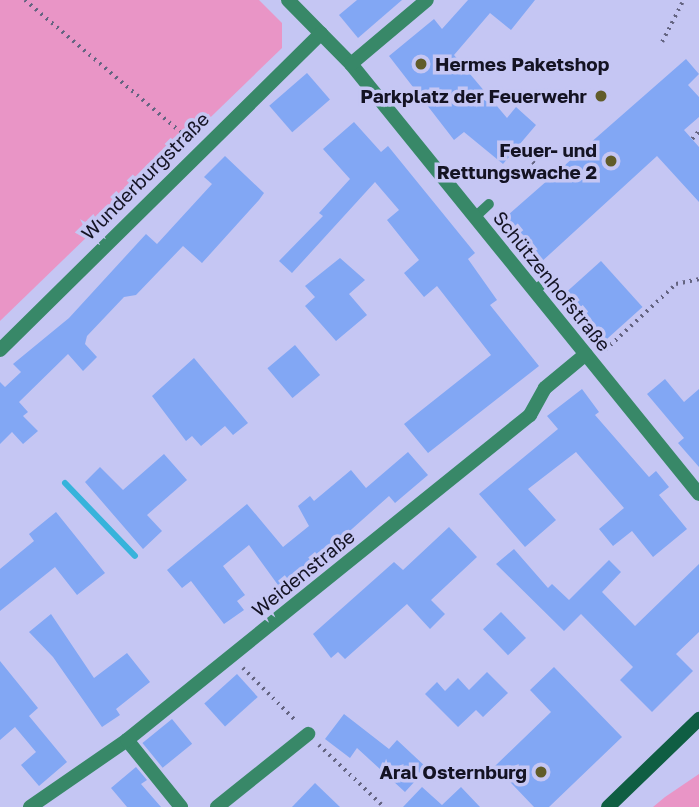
<!DOCTYPE html>
<meta charset="utf-8">
<style>
body{margin:0}
#map{position:relative;width:699px;height:807px;overflow:hidden;background:#c5c6f3;font-family:"Golos Text",sans-serif}
div>[style]{position:absolute}
.green>*{inset:0;background:#e995c6}
.stream>*{height:6px;margin:-3px;padding:0 3px;transform-origin:3px;border-radius:3px;background:#37b3db}
.building>*{inset:0;background:#82a7f4;transform-origin:0 0}
.path>*{height:3.5px;margin-top:-1.75px;transform-origin:0;background:repeating-linear-gradient(90deg,#646481 0 2px,transparent 0 7px)}
.lane>*{height:10px;margin:-5px;padding:0 5px;transform-origin:5px;border-radius:5px;background:#388868}
.street>*{height:14px;margin:-7px;padding:0 7px;transform-origin:7px;border-radius:7px;background:#388868}
.secondary>*{height:14px;margin:-7px;padding:0 7px;transform-origin:7px;border-radius:7px;background:#0f5e43}
.dots>*{width:19px;height:19px;translate:-50% -50%;box-sizing:border-box;border:4px solid #c5c6f3;border-radius:50%}
span{translate:-50% -50%;white-space:nowrap;text-align:center;line-height:1.15;-webkit-text-stroke:7px #c5c6f3;paint-order:stroke}
.poi-label{font-size:19px;color:#141323;font-weight:700}
.left{translate:0 -50%;text-align:left}
.right{translate:-100% -50%;text-align:right}
.street-label{font-size:19px;color:#141323}
</style>
<div id="map">
<div class="green">
<i style="clip-path:polygon(0 0,259px 0,282px 23px,282px 48px,0 321px)"></i>
<i style="clip-path:polygon(699px 774px,699px 807px,653px 807px,665px 797px)"></i>
</div>
<div class="stream">
<i style="left:65px;top:483px;width:101px;rotate:46.2deg"></i>
</div>
<div class="building">
<i style="clip-path:polygon(357px 0,402px 0,358px 38px,339px 15px)"></i>
<i style="clip-path:polygon(468px 0,535px 0,511px 30px,490px 13px,454px 55px,507px 118px,516px 107px,536px 125px,503px 164px,464px 132px,454px 140px,389px 56px,434px 19px,442px 29px)"></i>
<i style="clip-path:polygon(686px 59px,699px 74px,688px 85px,699px 97px,699px 117px,684px 130px,699px 147px,699px 202px,657px 156px,539px 264px,500px 222px)"></i>
<i style="left:307px;top:73px;width:35px;height:50px;rotate:49deg"></i>
<i style="clip-path:polygon(354px 122px,381px 152px,388px 146px,475px 253px,468px 259px,497px 300px,490px 305px,539px 366px,428px 453px,404px 424px,491px 355px,437px 286px,424px 297px,404px 273px,419px 260px,387px 220px,399px 210px,375px 182px,292px 273px,279px 261px,323px 216px,319px 213px,350px 179px,323px 149px)"></i>
<i style="clip-path:polygon(225px 156px,264px 193px,259px 200px,202px 263px,183px 246px,136px 295px,124px 297px,87px 336px,85px 344px,97px 357px,83px 371px,68px 354px,19px 402px,28px 412px,23px 416px,38px 431px,23px 444px,12px 432px,0 444px,0 382px,5px 387px,21px 372px,13px 364px,69px 318px,146px 234px,157px 244px,212px 184px,204px 177px)"></i>
<i style="clip-path:polygon(340px 258px,365px 280px,349px 294px,367px 315px,336px 341px,305px 306px,315px 297px,305px 286px)"></i>
<i style="left:601px;top:261px;width:62px;height:52px;rotate:48deg"></i>
<i style="left:295px;top:345px;width:39px;height:36px;rotate:50deg"></i>
<i style="clip-path:polygon(194px 358px,248px 423px,233px 435px,225px 426px,201px 446px,192px 436px,186px 441px,152px 396px)"></i>
<i style="clip-path:polygon(665px 379px,684px 402px,699px 389px,699px 467px,678px 443px,684px 438px,647px 394px)"></i>
<i style="clip-path:polygon(582px 389px,599px 412px,595px 415px,649px 477px,656px 471px,669px 487px,659px 495px,687px 529px,653px 557px,632px 531px,613px 546px,599px 529px,624px 508px,576px 452px,528px 489px,556px 520px,525px 547px,479px 494px,558px 429px,547px 416px)"></i>
<i style="clip-path:polygon(408px 452px,428px 475px,395px 503px,389px 496px,325px 553px,278px 585px,249px 545px,223px 566px,245px 595px,237px 601px,244px 610px,224px 624px,191px 581px,182px 588px,167px 570px,247px 504px,283px 547px,309px 526px,298px 506px,310px 496px,314px 501px,351px 470px,366px 488px)"></i>
<i style="clip-path:polygon(164px 454px,187px 480px,147px 515px,162px 531px,143px 549px,85px 482px,100px 467px,123px 490px)"></i>
<i style="clip-path:polygon(56px 512px,105px 573px,77px 595px,55px 567px,0 611px,0 569px,34px 541px,29px 534px)"></i>
<i style="clip-path:polygon(449px 527px,477px 557px,431px 600px,445px 614px,430px 629px,407px 604px,345px 659px,338px 652px,331px 658px,313px 634px,394px 562px,403px 570px)"></i>
<i style="clip-path:polygon(514px 549px,548px 588px,552px 584px,569px 600px,609px 560px,621px 572px,602px 592px,635px 626px,699px 564px,699px 632px,676px 654px,693px 671px,652px 712px,620px 680px,633px 667px,581px 614px,564px 631px,496px 564px)"></i>
<i style="left:501px;top:612px;width:36px;height:25px;rotate:46deg"></i>
<i style="clip-path:polygon(51px 614px,94px 678px,127px 653px,150px 682px,116px 709px,120px 715px,102px 727px,53px 657px,29px 632px)"></i>
<i style="clip-path:polygon(0 661px,38px 708px,29px 716px,67px 762px,39px 786px,21px 765px,36px 752px,15px 727px,0 740px)"></i>
<i style="clip-path:polygon(554px 667px,622px 737px,549px 807px,534px 807px,495px 766px,551px 712px,530px 690px)"></i>
<i style="clip-path:polygon(487px 672px,508px 693px,483px 717px,476px 710px,458px 727px,425px 694px,437px 682px,445px 691px,458px 678px,469px 690px)"></i>
<i style="left:237px;top:674px;width:31px;height:44px;rotate:48deg"></i>
<i style="clip-path:polygon(344px 714px,389px 749px,397px 740px,427px 768px,405px 792px,357px 748px,350px 758px,325px 739px)"></i>
<i style="left:172px;top:719px;width:32px;height:38px;rotate:51deg"></i>
<i style="clip-path:polygon(136px 767px,147px 780px,141px 784px,161px 807px,127px 807px,111px 788px)"></i>
<i style="clip-path:polygon(315px 783px,340px 807px,292px 807px)"></i>
<i style="clip-path:polygon(422px 787px,442px 805px,461px 787px,480px 807px,403px 807px)"></i>
</div>
<div class="path">
<i style="left:25px;top:0;width:215px;rotate:40.3deg"></i>
<i style="left:662px;top:42px;width:44px;rotate:-62.9deg"></i>
<i style="left:692px;top:139px;width:11px;rotate:-49deg"></i>
<i style="left:533px;top:162px;width:21px;rotate:49deg"></i>
<i style="left:605px;top:350px;width:97px;rotate:-42.9deg"></i>
<i style="left:676px;top:284px;width:24px;rotate:-12deg"></i>
<i style="left:243px;top:668px;width:76px;rotate:45deg"></i>
<i style="left:319px;top:745px;width:90px;rotate:43.6deg"></i>
</div>
<div class="lane">
<i style="left:475px;top:217px;width:19px;rotate:-43deg"></i>
<i style="left:534px;top:291px;width:21px;rotate:-39deg"></i>
</div>
<div class="street">
<i style="left:288px;top:0;width:90px;rotate:45.5deg"></i>
<i style="left:351px;top:64px;width:553px;rotate:51.02deg"></i>
<i style="left:351px;top:64px;width:99px;rotate:-40.1deg"></i>
<i style="left:0;top:350px;width:451px;rotate:-44.6deg"></i>
<i style="left:127px;top:740px;width:86px;rotate:51.1deg"></i>
<i style="left:30px;top:807px;width:118px;rotate:-34.6deg"></i>
<i style="left:127px;top:740px;width:518px;rotate:-38.88deg"></i>
<i style="left:530px;top:415px;width:31px;rotate:-61deg"></i>
<i style="left:545px;top:388px;width:53px;rotate:-39.7deg"></i>
<i style="left:217px;top:807px;width:117px;rotate:-38.7deg"></i>
</div>
<div class="secondary">
<i style="left:608px;top:807px;width:127px;rotate:-44deg"></i>
</div>
<div class="dots">
<i style="left:421px;top:64px;background:#615c29"></i>
<i style="left:601px;top:96px;background:#615c29"></i>
<i style="left:611px;top:161px;background:#615c29"></i>
<i style="left:541px;top:772px;background:#615c29"></i>
</div>
<div class="poi-label">
<span class="left" style="left:435px;top:64px">Hermes Paketshop</span>
<span class="right" style="left:587px;top:96px">Parkplatz der Feuerwehr</span>
<span class="right" style="left:597px;top:161px">Feuer- und<br>Rettungswache 2</span>
<span class="right" style="left:527px;top:772px">Aral Osternburg</span>
</div>
<div class="street-label">
<span style="left:145px;top:176px;rotate:-45deg">Wunderburgstraße</span>
<span style="left:552px;top:281px;rotate:51deg">Schützenhofstraße</span>
<span style="left:303px;top:573px;rotate:-39deg">Weidenstraße</span>
</div>
</div>
